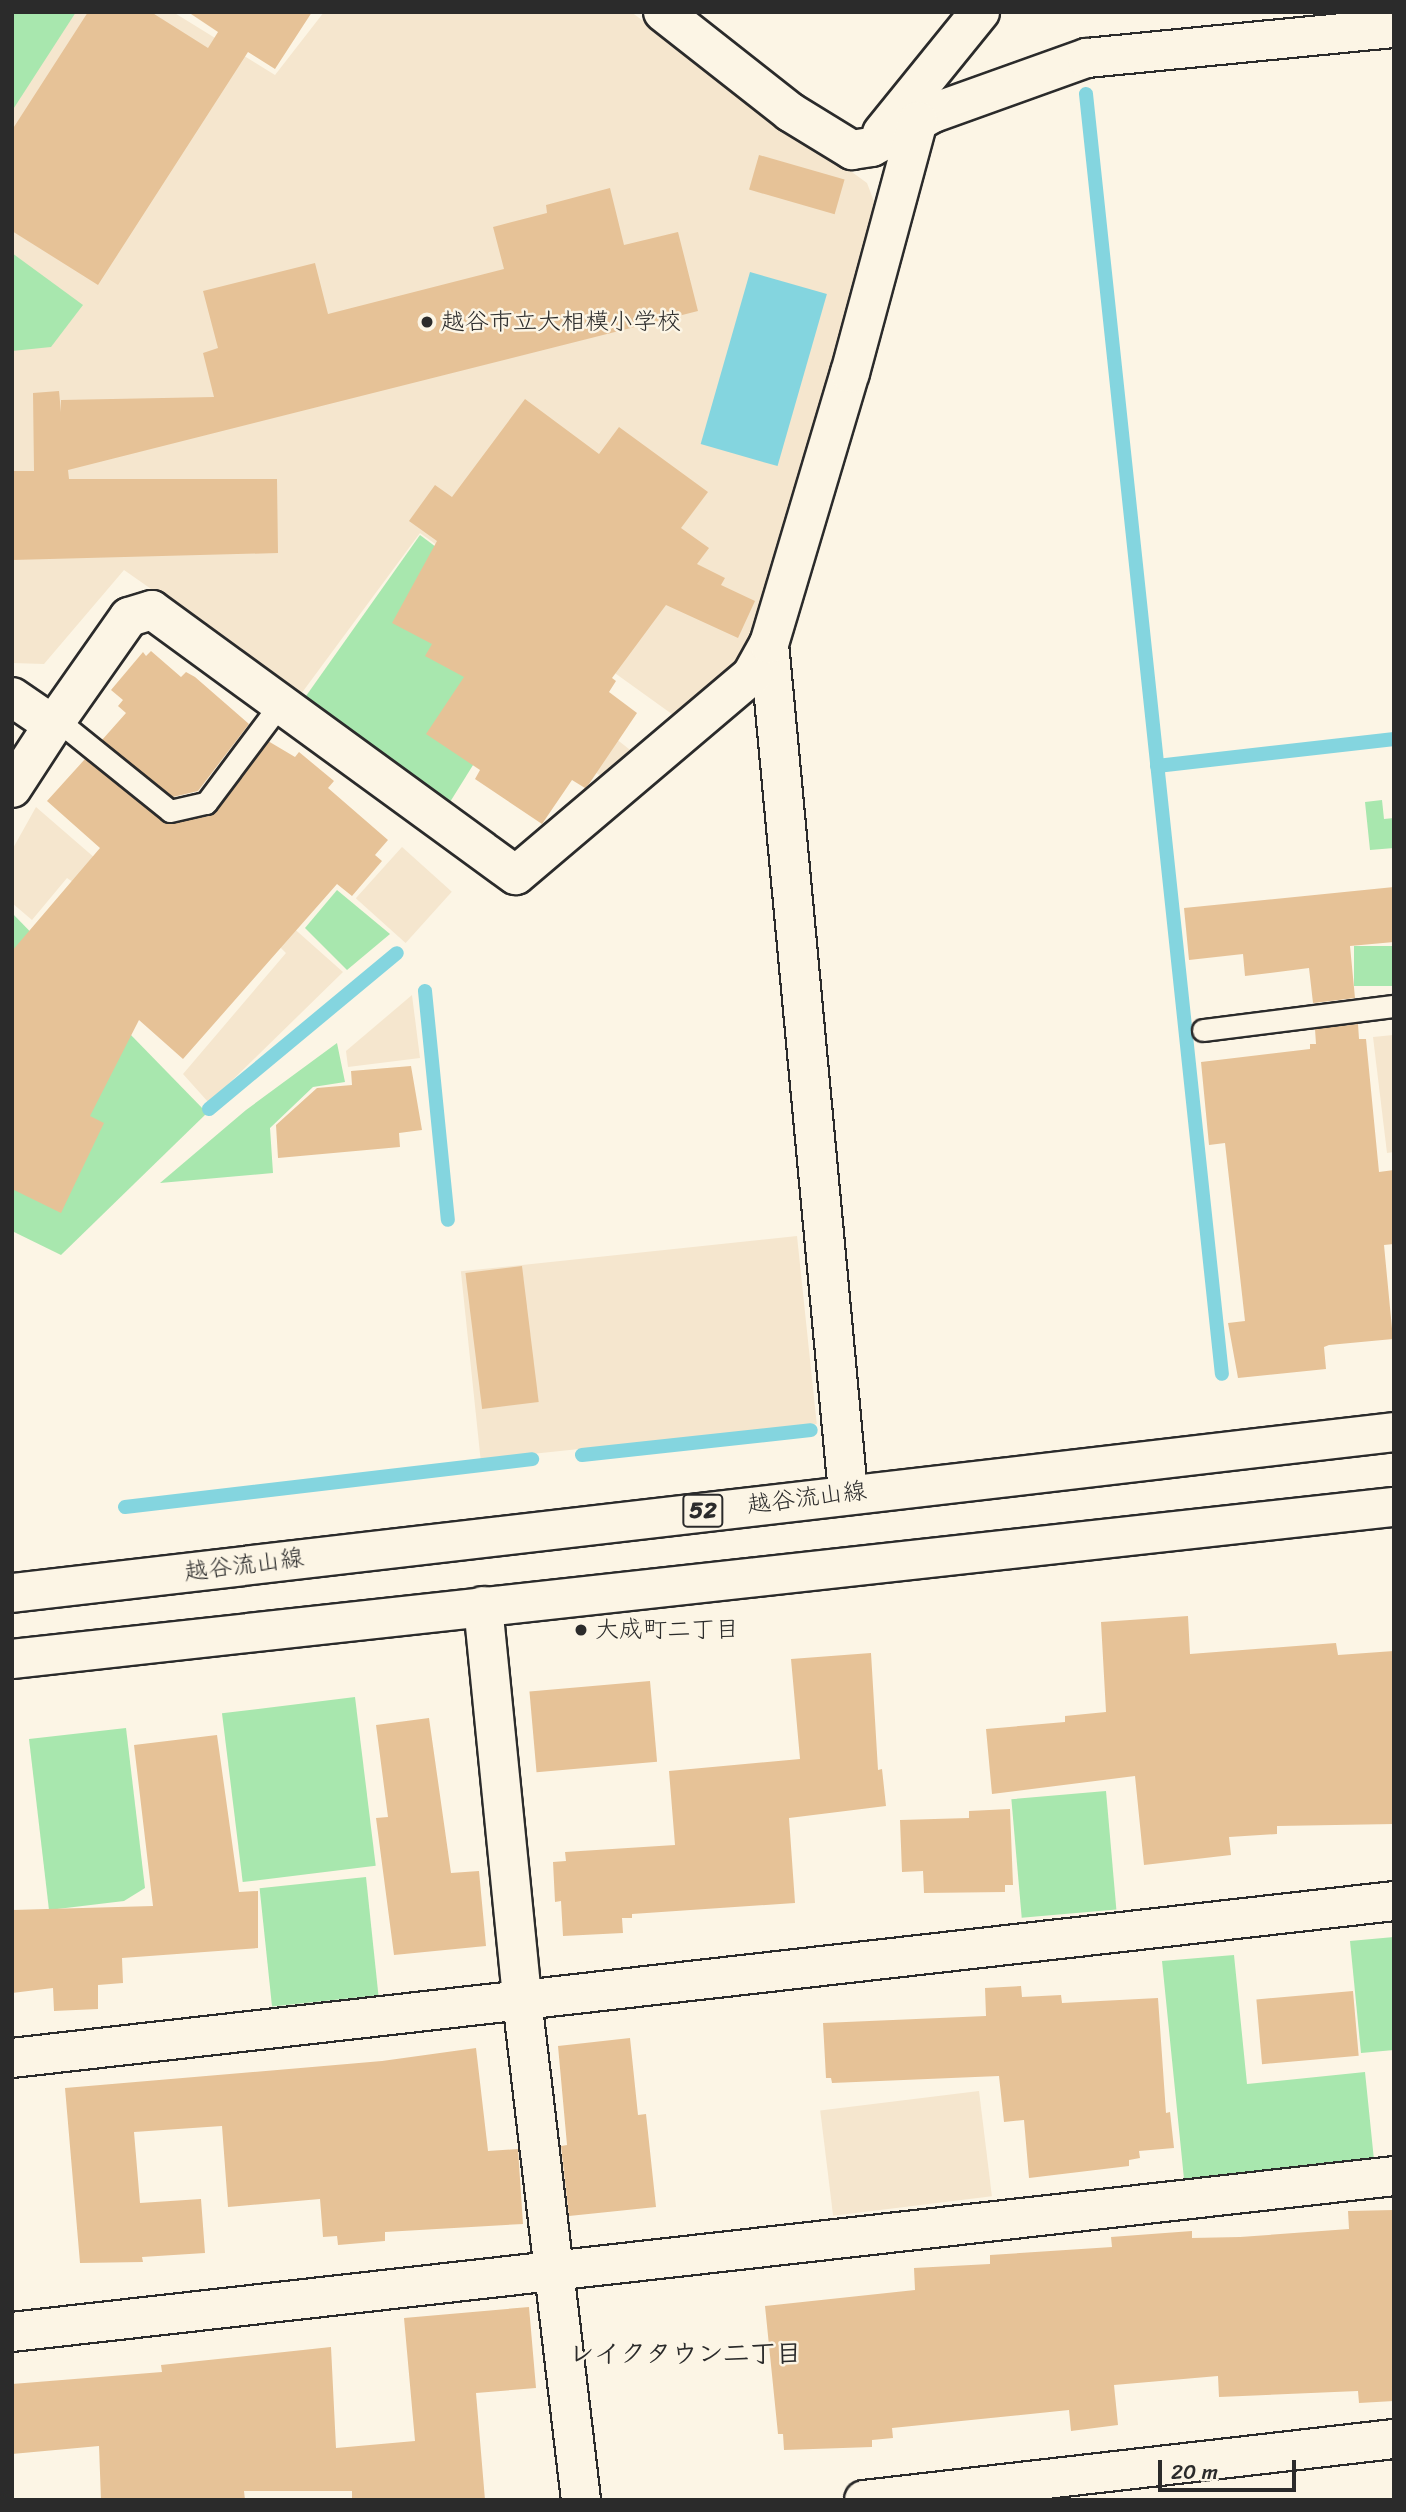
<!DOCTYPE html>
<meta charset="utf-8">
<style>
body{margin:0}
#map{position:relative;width:1406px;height:2512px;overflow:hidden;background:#fcf5e5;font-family:Sriracha,"Klee One",sans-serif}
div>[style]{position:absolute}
.built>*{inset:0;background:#f5e6ce;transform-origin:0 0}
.green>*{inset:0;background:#a8e7ae;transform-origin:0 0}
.water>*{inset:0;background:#84d5df;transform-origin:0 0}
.stream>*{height:14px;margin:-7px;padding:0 7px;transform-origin:7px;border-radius:7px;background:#84d5df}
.building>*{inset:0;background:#e6c297;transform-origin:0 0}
.roads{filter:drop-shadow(2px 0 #2b2b2b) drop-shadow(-2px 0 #2b2b2b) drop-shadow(0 2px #2b2b2b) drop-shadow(0 -2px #2b2b2b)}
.service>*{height:21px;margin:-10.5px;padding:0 10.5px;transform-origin:10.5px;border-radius:10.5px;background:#fcf5e5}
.minor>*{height:38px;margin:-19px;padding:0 19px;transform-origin:19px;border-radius:19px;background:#fcf5e5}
.primary>*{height:38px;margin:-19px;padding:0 19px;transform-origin:19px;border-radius:19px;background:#fcf5e5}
.dots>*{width:19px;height:19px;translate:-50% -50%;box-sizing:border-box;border:4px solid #fcf5e5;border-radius:50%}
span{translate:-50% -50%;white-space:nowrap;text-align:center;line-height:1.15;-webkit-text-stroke:5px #fcf5e5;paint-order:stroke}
.shield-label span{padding:2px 5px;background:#fcf5e5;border:2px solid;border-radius:5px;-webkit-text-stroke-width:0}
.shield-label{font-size:23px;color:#2b2b2b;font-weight:700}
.poi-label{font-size:24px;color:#2b2b2b}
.left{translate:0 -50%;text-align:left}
.street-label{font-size:24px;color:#2b2b2b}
.neighbourhood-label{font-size:26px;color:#2b2b2b;font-weight:700}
.frame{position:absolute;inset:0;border:14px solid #2b2b2b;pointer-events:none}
.scale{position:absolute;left:1158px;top:2460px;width:138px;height:32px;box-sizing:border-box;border:4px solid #2b2b2b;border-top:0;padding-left:9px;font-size:21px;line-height:24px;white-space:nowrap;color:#2b2b2b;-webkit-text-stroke:5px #fcf5e5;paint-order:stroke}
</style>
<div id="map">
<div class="built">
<i style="clip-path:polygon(12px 12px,173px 12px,275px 75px,324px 12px,631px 12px,867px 183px,875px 204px,779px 564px,744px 657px,676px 717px,420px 533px,301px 694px,124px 570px,44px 664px,12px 663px)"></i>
<i style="clip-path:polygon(601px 727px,634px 753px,602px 777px,579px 761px)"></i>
<i style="clip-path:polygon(36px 807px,103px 865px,82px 888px,67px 878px,32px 920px,12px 903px,12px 850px)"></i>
<i style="left:402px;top:847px;width:67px;height:69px;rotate:42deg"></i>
<i style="clip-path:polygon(246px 886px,343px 972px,209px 1103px,183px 1074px,286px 953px,233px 901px)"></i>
<i style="clip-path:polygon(412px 995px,420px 1058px,348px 1067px,346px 1051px)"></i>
<i style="clip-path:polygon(1393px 1035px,1394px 1152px,1387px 1153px,1373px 1037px)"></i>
<i style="left:797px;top:1236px;width:189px;height:338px;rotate:84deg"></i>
<i style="left:979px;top:2091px;width:106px;height:160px;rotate:83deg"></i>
</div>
<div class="green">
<i style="clip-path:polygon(12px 12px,76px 12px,12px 111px)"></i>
<i style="clip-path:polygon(12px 253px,83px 305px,51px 347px,12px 351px)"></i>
<i style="clip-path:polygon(420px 535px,512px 604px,523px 685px,450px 802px,306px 696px)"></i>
<i style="clip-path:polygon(1382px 800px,1384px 819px,1394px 818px,1394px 848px,1370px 850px,1365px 802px)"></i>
<i style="clip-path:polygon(337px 890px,390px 934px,347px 970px,305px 928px)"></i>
<i style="clip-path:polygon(12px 913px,207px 1113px,61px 1255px,12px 1231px)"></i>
<i style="left:1394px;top:946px;width:40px;height:40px;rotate:90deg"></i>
<i style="clip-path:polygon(337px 1043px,345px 1082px,313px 1087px,270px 1128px,273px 1173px,160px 1183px,246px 1110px)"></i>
<i style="left:355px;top:1697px;width:170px;height:134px;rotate:83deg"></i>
<i style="clip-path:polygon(126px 1728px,145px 1888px,124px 1901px,49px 1910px,29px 1739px)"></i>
<i style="left:1106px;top:1791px;width:119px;height:95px;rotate:85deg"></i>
<i style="left:366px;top:1877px;width:119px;height:107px;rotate:84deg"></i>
<i style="clip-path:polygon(1394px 1937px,1394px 2050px,1361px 2053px,1350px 1941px)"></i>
<i style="clip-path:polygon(1234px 1955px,1247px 2084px,1365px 2072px,1374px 2160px,1184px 2179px,1162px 1961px)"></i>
</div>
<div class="water">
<i style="left:750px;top:272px;width:80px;height:179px;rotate:16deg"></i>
</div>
<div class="stream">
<i style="left:1086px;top:94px;width:1287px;rotate:83.94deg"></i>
<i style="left:1157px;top:766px;width:239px;rotate:-6.5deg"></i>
<i style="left:425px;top:991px;width:230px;rotate:84.3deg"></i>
<i style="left:209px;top:1109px;width:244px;rotate:-39.7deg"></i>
<i style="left:582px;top:1455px;width:230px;rotate:-6.2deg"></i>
<i style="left:125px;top:1507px;width:410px;rotate:-6.7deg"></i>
</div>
<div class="building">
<i style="clip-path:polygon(88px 12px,151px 12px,208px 48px,218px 32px,188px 12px,312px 12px,275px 69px,248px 52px,98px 285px,12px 231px,12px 130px)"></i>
<i style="left:759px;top:155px;width:89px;height:36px;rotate:16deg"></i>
<i style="clip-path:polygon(610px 188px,624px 245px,678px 232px,698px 311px,68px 470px,69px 479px,277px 479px,278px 553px,12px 560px,12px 471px,34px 471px,33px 393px,59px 391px,61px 412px,61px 400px,214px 397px,203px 353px,218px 348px,203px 291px,315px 263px,328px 314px,504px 269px,493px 227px,547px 213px,546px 205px)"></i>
<i style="clip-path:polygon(525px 399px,599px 454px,619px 427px,708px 492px,681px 528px,709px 548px,697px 564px,725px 578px,721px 585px,755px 601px,738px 638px,666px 605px,612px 678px,616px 681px,609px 692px,637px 713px,589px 784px,585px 788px,572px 780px,542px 824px,475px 779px,480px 770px,426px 734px,464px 677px,425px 656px,432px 644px,392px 623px,437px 541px,409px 521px,435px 485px,452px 497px)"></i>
<i style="clip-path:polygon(151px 651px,181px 677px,186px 672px,195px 677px,249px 724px,198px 791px,173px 797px,102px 740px,126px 713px,118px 706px,123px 700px,111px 690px,143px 652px,146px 656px)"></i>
<i style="clip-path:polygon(268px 741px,295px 757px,299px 752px,334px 781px,328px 788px,388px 840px,375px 855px,382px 861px,352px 896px,337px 884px,183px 1059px,139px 1020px,90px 1116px,104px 1123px,61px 1213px,12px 1189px,12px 951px,100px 848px,47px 801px,85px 759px,166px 824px,209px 816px)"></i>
<i style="clip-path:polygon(1394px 887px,1394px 942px,1350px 946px,1355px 998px,1313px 1003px,1309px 968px,1245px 976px,1243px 954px,1189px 960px,1184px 908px)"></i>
<i style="clip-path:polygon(1358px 1024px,1359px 1039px,1366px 1039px,1379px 1172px,1394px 1170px,1394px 1244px,1384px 1245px,1393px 1339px,1329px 1345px,1324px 1347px,1326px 1369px,1238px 1378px,1228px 1323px,1245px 1321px,1225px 1143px,1209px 1145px,1201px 1062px,1310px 1049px,1310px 1044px,1316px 1044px,1315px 1029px)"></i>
<i style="clip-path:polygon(411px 1066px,422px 1130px,399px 1133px,400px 1147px,278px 1158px,276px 1125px,317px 1088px,352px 1085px,351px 1071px)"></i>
<i style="left:522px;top:1266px;width:137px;height:57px;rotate:83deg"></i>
<i style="clip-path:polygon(1188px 1616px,1190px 1654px,1336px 1643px,1338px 1655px,1394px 1651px,1394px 1824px,1277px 1826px,1277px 1834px,1229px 1837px,1231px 1855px,1144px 1865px,1135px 1776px,992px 1794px,986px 1729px,1065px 1722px,1065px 1716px,1106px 1712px,1101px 1622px)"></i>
<i style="clip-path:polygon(871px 1653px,878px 1770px,882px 1769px,886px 1806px,789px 1818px,795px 1903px,632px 1914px,632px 1918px,622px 1918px,623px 1933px,563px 1936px,561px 1901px,555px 1902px,553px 1862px,566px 1861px,565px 1852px,675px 1845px,669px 1771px,800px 1759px,791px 1659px)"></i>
<i style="left:650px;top:1681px;width:81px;height:121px;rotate:85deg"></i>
<i style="clip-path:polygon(429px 1718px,451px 1873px,479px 1871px,486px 1946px,394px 1955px,376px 1818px,388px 1817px,376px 1725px)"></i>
<i style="clip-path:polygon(217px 1735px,239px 1892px,258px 1891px,258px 1948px,122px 1958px,123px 1983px,98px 1985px,98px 2009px,54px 2011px,53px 1988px,12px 1993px,12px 1910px,153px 1906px,134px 1745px)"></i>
<i style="clip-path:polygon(1010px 1809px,1013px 1885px,1005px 1885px,1005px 1892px,924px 1893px,923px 1871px,902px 1872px,900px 1820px,969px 1818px,969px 1811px)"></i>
<i style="clip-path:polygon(1021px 1986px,1022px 1997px,1061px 1995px,1062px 2003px,1158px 1998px,1166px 2113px,1170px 2112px,1174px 2148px,1139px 2151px,1140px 2158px,1129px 2160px,1129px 2166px,1029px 2178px,1024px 2120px,1004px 2122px,999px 2076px,832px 2083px,831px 2078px,826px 2078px,823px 2023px,986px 2016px,985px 1988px)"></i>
<i style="left:1353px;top:1991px;width:65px;height:97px;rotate:85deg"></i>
<i style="clip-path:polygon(630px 2038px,638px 2115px,646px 2114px,656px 2207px,569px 2216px,561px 2146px,567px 2145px,558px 2046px)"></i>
<i style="clip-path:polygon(476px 2048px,488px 2151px,518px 2149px,523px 2224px,385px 2232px,385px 2241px,338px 2245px,337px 2236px,323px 2237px,320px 2199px,228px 2207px,222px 2126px,134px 2132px,140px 2203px,201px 2199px,205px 2253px,142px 2257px,143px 2262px,80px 2263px,65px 2088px,382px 2061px)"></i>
<i style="clip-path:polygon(1394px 2210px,1394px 2401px,1359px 2403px,1358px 2391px,1219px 2397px,1218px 2376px,1114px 2385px,1118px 2425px,1071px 2431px,1069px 2410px,892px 2428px,893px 2438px,872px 2440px,872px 2447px,784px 2450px,783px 2434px,778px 2434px,765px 2306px,915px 2290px,914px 2268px,990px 2264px,990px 2255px,1112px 2247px,1111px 2237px,1192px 2231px,1192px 2238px,1240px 2237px,1349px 2229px,1348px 2211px)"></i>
<i style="clip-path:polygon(529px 2307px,536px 2388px,476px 2393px,485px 2500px,352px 2500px,352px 2491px,244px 2491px,245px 2500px,101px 2500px,99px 2446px,12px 2454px,12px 2384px,162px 2372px,161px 2365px,331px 2347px,336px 2448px,415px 2441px,404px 2318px)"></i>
</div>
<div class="roads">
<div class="service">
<i style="left:56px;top:719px;width:146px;rotate:38.9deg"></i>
<i style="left:170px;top:811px;width:37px;rotate:-13deg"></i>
<i style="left:206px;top:803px;width:124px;rotate:-53.2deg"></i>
<i style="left:1203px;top:1030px;width:193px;rotate:-7.2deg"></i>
</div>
<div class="minor">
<i style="left:663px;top:12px;width:162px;rotate:38.2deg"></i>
<i style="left:790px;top:112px;width:73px;rotate:31.5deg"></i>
<i style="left:852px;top:150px;width:20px;rotate:-9deg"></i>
<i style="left:872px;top:147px;width:70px;rotate:-29.1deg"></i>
<i style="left:933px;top:113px;width:164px;rotate:-19.7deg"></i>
<i style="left:1087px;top:58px;width:308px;rotate:-5.6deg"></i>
<i style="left:882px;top:133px;width:156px;rotate:-51deg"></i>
<i style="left:769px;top:644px;width:853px;rotate:84.68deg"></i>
<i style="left:12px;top:697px;width:50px;rotate:34.3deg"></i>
<i style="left:53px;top:725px;width:132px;rotate:-54.9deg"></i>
<i style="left:129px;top:617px;width:24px;rotate:-17deg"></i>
<i style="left:152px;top:610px;width:450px;rotate:36.1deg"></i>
<i style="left:516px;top:875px;width:308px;rotate:-40.3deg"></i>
<i style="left:751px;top:676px;width:37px;rotate:-61deg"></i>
<i style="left:769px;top:644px;width:283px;rotate:-73.4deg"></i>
<i style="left:850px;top:373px;width:261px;rotate:-74.9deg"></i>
<i style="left:12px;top:788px;width:75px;rotate:-56.9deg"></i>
<i style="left:483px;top:1606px;width:396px;rotate:84.3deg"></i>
<i style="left:522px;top:2000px;width:503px;rotate:83.27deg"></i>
<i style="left:12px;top:2058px;width:1391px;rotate:-6.48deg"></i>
<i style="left:12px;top:2332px;width:1391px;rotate:-6.44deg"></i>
<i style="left:864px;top:2500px;width:533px;rotate:-6.57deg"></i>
</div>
<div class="primary">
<i style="left:12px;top:1593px;width:1391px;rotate:-6.64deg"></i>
<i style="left:12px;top:1659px;width:1390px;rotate:-6.28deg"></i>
</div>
</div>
<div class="dots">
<i style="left:427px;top:322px;background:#2b2b2b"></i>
<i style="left:581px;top:1630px;background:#2b2b2b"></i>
</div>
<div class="shield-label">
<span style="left:703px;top:1511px">52</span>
</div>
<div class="poi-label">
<span class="left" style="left:441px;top:322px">越谷市立大相模小学校</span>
<span class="left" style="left:595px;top:1630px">大成町二丁目</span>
</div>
<div class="street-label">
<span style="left:807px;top:1498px;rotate:-7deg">越谷流山線</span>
<span style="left:244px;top:1565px;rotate:-7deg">越谷流山線</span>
</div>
<div class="neighbourhood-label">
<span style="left:685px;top:2354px">レイクタウン二丁目</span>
</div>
<div class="frame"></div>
<div class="scale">20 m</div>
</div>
